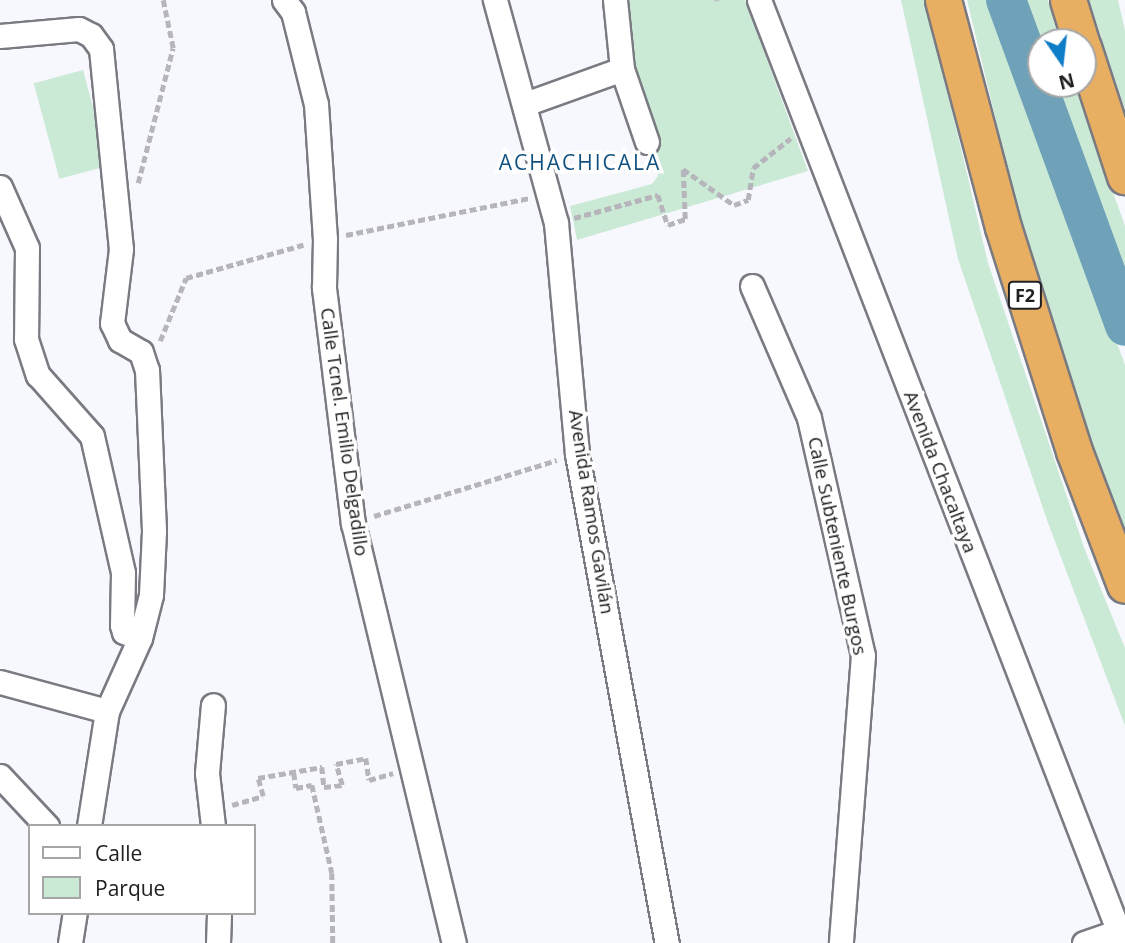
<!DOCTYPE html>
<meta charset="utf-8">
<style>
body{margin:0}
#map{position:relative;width:1125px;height:943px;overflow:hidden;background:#f7f7fe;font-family:"Open Sans",sans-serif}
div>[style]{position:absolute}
.green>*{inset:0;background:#cbead5;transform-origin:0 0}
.river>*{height:40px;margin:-20px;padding:0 20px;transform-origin:20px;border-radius:20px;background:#6fa1b9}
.path>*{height:4.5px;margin-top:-2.25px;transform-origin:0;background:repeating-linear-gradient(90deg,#b5b5bb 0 7px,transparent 0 10.5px)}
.roads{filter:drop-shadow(2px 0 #7a7a82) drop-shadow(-2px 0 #7a7a82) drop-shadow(0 2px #7a7a82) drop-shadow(0 -2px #7a7a82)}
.minor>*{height:23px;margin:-11.5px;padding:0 11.5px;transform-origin:11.5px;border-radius:11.5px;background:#fff}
.highway>*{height:35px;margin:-17.5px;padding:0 17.5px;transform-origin:17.5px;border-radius:17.5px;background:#e8ae62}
span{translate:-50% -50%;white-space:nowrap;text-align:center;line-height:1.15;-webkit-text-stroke:7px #fff;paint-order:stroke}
.shield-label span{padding:2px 5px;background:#fff;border:2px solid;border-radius:5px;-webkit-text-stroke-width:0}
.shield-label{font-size:18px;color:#202023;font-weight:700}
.street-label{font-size:19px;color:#202023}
.neighbourhood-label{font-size:21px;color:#105180;letter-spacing:2px}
.legend{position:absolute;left:28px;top:824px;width:228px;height:91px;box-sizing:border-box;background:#fff;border:2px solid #a6a6a7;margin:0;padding:9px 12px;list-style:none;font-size:21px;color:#202023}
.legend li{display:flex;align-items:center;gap:14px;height:35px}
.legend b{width:35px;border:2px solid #a6a6a7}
.north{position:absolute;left:1027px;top:28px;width:70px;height:70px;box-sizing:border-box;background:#fff;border:2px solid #a6a6a7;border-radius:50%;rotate:166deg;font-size:19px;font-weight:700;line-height:28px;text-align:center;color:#202023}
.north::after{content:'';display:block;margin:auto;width:24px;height:32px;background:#0e7dc7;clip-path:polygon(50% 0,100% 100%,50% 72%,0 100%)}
</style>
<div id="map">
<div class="green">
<i style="clip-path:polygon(624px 0,745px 0,808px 171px,577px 240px,570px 206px,652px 184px,658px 176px,654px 139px,631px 70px)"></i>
<i style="clip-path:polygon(901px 0,926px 0,988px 263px,1085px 550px,1125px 648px,1125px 726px,1048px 523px,958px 259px)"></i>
<i style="clip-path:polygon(967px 0,992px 0,1125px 365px,1125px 536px,1089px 441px,1022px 229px)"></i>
<i style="clip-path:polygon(1023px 0,1048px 0,1060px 42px,1041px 42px,1041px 57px)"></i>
<i style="clip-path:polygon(1089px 0,1118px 0,1125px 31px,1125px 110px)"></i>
<i style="left:83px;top:70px;width:99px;height:51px;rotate:75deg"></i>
<i style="clip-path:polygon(1051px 84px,1075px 84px,1125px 226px,1125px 281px)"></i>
</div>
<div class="river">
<i style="left:1006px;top:0;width:347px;rotate:69.9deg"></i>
</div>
<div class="path">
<i style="left:717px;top:0;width:1px;rotate:90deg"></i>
<i style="left:138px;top:183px;width:139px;rotate:-75.5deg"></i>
<i style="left:173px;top:48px;width:49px;rotate:-101.8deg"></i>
<i style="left:574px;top:218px;width:87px;rotate:-15.3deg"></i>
<i style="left:658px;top:195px;width:32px;rotate:72deg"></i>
<i style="left:668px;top:225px;width:18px;rotate:-19deg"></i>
<i style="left:685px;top:219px;width:50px;rotate:-92.3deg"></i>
<i style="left:683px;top:169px;width:62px;rotate:35.2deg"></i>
<i style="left:734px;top:205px;width:15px;rotate:-20deg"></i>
<i style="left:748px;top:200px;width:32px;rotate:-81deg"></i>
<i style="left:753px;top:168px;width:48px;rotate:-38.3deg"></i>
<i style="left:346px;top:235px;width:188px;rotate:-11.4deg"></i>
<i style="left:160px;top:341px;width:68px;rotate:-67.6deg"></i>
<i style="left:186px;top:278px;width:122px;rotate:-15.8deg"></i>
<i style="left:374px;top:516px;width:191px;rotate:-17deg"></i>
<i style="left:294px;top:773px;width:15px;rotate:82deg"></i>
<i style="left:296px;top:788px;width:16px;rotate:-11deg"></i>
<i style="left:312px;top:785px;width:90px;rotate:77.2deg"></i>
<i style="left:332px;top:873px;width:70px;rotate:89.2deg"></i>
<i style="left:232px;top:805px;width:32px;rotate:-16deg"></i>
<i style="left:263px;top:796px;width:19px;rotate:-106deg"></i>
<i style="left:258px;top:778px;width:65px;rotate:-9.8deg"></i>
<i style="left:322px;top:767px;width:20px;rotate:84deg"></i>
<i style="left:324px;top:787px;width:18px;rotate:-6deg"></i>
<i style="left:342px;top:785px;width:22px;rotate:-106deg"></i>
<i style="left:336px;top:764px;width:31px;rotate:-11deg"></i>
<i style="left:366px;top:758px;width:22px;rotate:82deg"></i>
<i style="left:369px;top:780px;width:25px;rotate:-16deg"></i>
</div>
<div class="roads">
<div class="minor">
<i style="left:284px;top:0;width:15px;rotate:53deg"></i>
<i style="left:293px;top:12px;width:95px;rotate:76deg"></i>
<i style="left:316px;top:104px;width:135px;rotate:86.2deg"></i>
<i style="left:325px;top:239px;width:49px;rotate:91.2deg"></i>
<i style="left:324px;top:288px;width:237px;rotate:83deg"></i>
<i style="left:353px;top:523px;width:432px;rotate:76.5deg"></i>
<i style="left:495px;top:0;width:231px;rotate:74.7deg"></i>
<i style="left:556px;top:223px;width:232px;rotate:84.8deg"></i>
<i style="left:577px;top:454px;width:497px;rotate:79.6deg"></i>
<i style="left:615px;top:0;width:69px;rotate:84.2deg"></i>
<i style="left:622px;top:69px;width:77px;rotate:71.1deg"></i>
<i style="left:759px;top:0;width:1011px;rotate:68.89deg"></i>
<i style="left:0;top:36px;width:79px;rotate:-5.1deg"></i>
<i style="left:79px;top:29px;width:13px;rotate:27deg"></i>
<i style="left:91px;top:35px;width:17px;rotate:54deg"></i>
<i style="left:101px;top:49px;width:201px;rotate:84.3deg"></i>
<i style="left:121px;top:249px;width:75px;rotate:96.9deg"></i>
<i style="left:112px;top:323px;width:19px;rotate:65deg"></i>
<i style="left:120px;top:340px;width:24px;rotate:30deg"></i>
<i style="left:141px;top:352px;width:19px;rotate:72deg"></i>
<i style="left:147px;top:370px;width:161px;rotate:87.5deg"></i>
<i style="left:154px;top:531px;width:64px;rotate:92.7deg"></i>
<i style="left:151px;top:595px;width:44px;rotate:104.3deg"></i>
<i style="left:140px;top:638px;width:80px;rotate:114.3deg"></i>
<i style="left:107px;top:711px;width:116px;rotate:98.9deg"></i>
<i style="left:525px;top:104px;width:103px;rotate:-19.8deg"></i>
<i style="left:0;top:187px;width:67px;rotate:66.1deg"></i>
<i style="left:27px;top:248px;width:91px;rotate:90.6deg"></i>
<i style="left:26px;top:339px;width:38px;rotate:72deg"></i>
<i style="left:38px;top:375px;width:81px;rotate:48.5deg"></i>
<i style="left:92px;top:436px;width:140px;rotate:77.2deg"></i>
<i style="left:123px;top:573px;width:52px;rotate:91.1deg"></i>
<i style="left:122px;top:625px;width:7px;rotate:74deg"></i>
<i style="left:124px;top:632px;width:17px;rotate:21deg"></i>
<i style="left:752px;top:286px;width:144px;rotate:66.6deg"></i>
<i style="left:809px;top:418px;width:243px;rotate:77.2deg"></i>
<i style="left:863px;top:655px;width:289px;rotate:94.4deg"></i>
<i style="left:0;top:682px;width:111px;rotate:15.2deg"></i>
<i style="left:0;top:776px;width:69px;rotate:46.8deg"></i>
<i style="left:213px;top:826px;width:53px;rotate:-96.5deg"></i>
<i style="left:207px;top:773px;width:68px;rotate:-85deg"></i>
<i style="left:70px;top:943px;width:30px;rotate:-81deg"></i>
<i style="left:218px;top:943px;width:30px;rotate:-88deg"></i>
<i style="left:1084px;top:943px;width:36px;rotate:-19deg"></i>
</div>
<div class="highway">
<i style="left:943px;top:0;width:235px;rotate:75.2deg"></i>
<i style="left:1003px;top:227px;width:235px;rotate:72.4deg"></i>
<i style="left:1074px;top:451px;width:143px;rotate:69.2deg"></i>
<i style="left:1068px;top:0;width:44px;rotate:72.8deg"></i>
<i style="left:1083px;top:47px;width:136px;rotate:72deg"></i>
</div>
</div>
<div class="shield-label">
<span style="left:1025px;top:295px">F2</span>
</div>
<div class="street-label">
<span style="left:344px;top:432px;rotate:82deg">Calle Tcnel. Emilio Delgadillo</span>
<span style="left:940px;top:472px;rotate:69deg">Avenida Chacaltaya</span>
<span style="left:591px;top:512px;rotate:81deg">Avenida Ramos Gavilán</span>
<span style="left:837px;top:546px;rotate:78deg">Calle Subteniente Burgos</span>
</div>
<div class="neighbourhood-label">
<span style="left:580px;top:162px">ACHACHICALA</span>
</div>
<ul class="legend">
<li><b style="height:9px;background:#fff"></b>Calle</li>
<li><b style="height:19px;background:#cbead5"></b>Parque</li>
</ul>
<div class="north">N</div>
</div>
